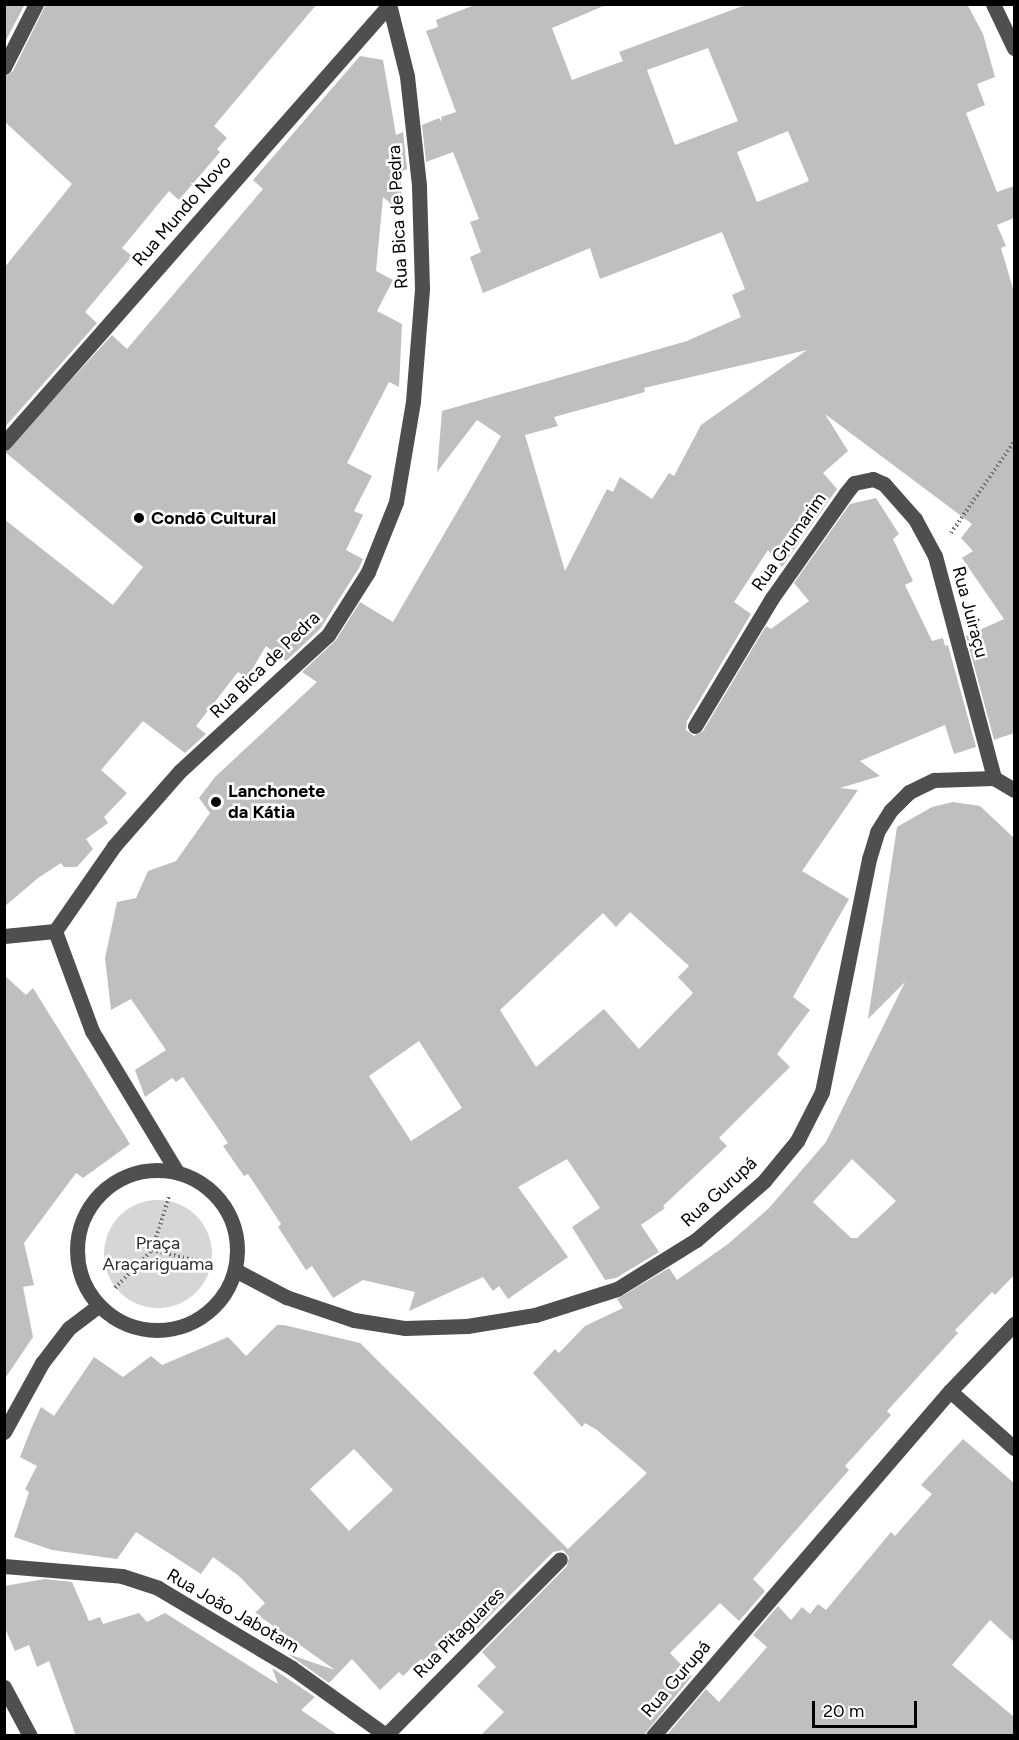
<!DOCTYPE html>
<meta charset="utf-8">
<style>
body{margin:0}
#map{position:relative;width:1019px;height:1740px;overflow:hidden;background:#fff;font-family:Figtree,sans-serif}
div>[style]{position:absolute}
.green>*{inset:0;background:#d6d6d6}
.round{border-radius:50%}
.building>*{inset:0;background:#bfbfbf}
.path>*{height:4px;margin-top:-2px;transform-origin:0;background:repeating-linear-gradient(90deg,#717171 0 1.5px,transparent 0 4.5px)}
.minor>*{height:15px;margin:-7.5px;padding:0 7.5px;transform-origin:7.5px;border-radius:7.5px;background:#4f4f4f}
.minor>.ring{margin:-7.5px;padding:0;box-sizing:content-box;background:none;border:15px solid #4f4f4f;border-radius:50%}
.dots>*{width:16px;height:16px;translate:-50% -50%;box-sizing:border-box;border:3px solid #fff;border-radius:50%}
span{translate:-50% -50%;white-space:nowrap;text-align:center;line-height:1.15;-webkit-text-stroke:5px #fff;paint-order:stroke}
.street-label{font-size:18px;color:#000}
.poi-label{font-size:18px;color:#000;font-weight:700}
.left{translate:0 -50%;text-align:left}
.park-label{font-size:18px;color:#2d2d2d}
.frame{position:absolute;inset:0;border:6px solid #000;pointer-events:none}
.scale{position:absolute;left:812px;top:1701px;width:105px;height:27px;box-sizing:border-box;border:3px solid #000;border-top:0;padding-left:8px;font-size:18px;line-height:21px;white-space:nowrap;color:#000;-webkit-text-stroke:4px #fff;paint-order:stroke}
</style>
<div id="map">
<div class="green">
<i class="round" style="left:104px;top:1200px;width:108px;height:108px"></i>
</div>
<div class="building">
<i style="clip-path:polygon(4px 4px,25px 4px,4px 44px)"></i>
<i style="clip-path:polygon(46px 4px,317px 4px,214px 126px,227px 138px,217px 149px,220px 152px,179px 200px,169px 191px,122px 248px,132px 256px,85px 312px,97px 323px,4px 428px,4px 268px,72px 184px,4px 121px,4px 77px,13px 71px)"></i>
<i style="clip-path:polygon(evenodd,477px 4px,608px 4px,552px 28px,572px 80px,623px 61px,619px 52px,748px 4px,967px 4px,983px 34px,995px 77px,977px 84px,985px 105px,966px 113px,997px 192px,1014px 186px,1014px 218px,997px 225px,1006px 246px,1001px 248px,1014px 292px,1014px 733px,994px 740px,966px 636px,1004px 619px,962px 558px,973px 551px,961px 538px,972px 524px,825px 414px,848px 451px,823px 473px,837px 489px,782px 567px,768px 550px,734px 602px,751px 614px,687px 721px,686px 730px,694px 736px,703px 731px,766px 626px,771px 629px,809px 601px,794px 583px,850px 504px,876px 498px,899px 534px,893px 539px,913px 581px,905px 585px,932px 641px,943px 638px,945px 646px,948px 645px,976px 747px,954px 754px,945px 725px,860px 761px,880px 776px,840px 788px,858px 790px,802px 871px,849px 899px,793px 997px,810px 1010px,777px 1054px,790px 1067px,719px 1138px,727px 1146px,663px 1206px,665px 1208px,641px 1225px,659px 1252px,616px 1278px,605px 1280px,572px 1227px,600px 1208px,567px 1159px,518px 1187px,568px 1257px,508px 1299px,499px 1286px,493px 1291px,483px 1277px,409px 1311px,415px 1292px,363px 1280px,333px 1298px,312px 1266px,306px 1270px,278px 1227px,281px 1224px,248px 1174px,244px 1176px,223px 1146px,228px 1143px,183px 1077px,176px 1082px,172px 1078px,145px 1097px,135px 1070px,166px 1050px,131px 999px,111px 1010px,105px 958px,117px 902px,136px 898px,148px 871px,176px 861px,210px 813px,199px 798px,215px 777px,317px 682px,302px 672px,336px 640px,360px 602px,393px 622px,501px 436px,477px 420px,437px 472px,442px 411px,687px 341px,741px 317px,732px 295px,745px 289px,722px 232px,600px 279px,590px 248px,483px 293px,470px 257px,481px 252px,470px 222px,479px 219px,453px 152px,426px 162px,422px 125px,439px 118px,442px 122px,441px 117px,456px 112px,426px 31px,438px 27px,436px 20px,477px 4px,708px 48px,738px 121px,675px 145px,647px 70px,708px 48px,477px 4px,788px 131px,809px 181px,757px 202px,737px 152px,788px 131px,477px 4px,807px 350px,701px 425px,674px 476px,669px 473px,652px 499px,620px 477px,613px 492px,607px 489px,565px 571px,525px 435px,558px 426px,554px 417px,645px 392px,644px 388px,807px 350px,477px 4px,630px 912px,689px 966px,678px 977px,693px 993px,639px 1049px,604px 1009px,536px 1067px,500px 1010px,603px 913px,616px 927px,630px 912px,477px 4px,419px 1041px,462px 1108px,411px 1141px,369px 1076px,419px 1041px)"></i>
<i style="clip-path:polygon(360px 56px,383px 60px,396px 135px,403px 132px,407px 169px,400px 172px,403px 214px,383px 197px,376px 271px,393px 280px,377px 311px,402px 324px,399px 387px,389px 382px,347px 463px,372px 476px,354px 511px,363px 515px,346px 550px,363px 559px,359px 568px,320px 629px,286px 661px,266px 646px,247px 678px,238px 672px,196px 726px,206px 734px,185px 753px,143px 721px,101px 770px,127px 793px,104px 817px,108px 823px,86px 839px,93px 849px,77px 867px,64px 867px,61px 863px,38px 878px,4px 907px,4px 519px,113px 605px,143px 567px,5px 452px,112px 335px,127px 349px,263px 189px,253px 180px)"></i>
<i style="clip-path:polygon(evenodd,953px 802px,980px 806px,1014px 838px,1014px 1275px,995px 1295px,992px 1292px,955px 1330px,958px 1333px,887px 1411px,891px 1415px,845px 1466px,849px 1470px,753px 1579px,765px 1591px,739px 1621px,720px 1603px,670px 1653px,692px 1676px,643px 1736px,480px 1736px,504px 1712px,477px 1686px,496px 1667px,482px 1652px,567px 1566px,569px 1557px,563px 1550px,553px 1552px,469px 1637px,461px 1629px,424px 1662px,421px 1659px,403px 1676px,399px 1672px,380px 1690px,352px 1659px,329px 1683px,288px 1654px,335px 1670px,255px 1613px,265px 1603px,239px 1576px,213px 1557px,201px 1574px,136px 1532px,117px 1559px,52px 1550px,14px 1537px,29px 1492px,25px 1489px,37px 1466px,20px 1457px,31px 1429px,41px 1407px,54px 1416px,94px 1357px,123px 1377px,151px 1356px,162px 1365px,228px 1337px,246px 1356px,277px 1325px,284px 1325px,360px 1343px,568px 1549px,647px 1473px,597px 1430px,585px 1423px,582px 1427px,533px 1373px,555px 1349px,559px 1353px,585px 1326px,623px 1308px,617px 1299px,669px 1268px,677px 1280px,728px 1244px,769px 1208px,826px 1142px,905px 982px,868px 1019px,897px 827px,932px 807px,953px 802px,852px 1159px,896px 1201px,857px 1238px,851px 1238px,813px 1202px,852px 1159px,953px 802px,354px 1449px,393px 1490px,349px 1531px,310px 1489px,354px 1449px)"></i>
<i style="clip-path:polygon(4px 975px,26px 995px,33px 988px,130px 1144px,83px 1178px,76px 1173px,24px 1243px,34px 1285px,23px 1287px,33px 1337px,4px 1380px)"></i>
<i style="clip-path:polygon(963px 1439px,1014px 1483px,1014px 1642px,990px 1620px,952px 1665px,1014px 1717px,1014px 1736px,666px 1736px,706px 1689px,719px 1702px,767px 1647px,753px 1635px,778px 1606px,791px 1620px,802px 1607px,810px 1614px,818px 1604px,826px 1610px,891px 1532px,895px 1536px,932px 1494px,921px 1485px)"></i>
<i style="clip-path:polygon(45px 1579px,72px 1582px,89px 1621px,100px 1617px,103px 1624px,139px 1613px,147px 1622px,165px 1613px,278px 1684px,272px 1668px,315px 1697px,301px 1710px,339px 1736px,76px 1736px,49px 1661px,37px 1667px,29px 1645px,15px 1651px,4px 1626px,4px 1586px)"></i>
</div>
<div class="path">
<i style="left:951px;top:533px;width:111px;rotate:-55.3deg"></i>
<i style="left:152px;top:1250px;width:56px;rotate:-72.2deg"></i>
<i style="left:115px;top:1288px;width:53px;rotate:-45.8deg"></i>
<i style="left:152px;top:1250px;width:60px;rotate:13.6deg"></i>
</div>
<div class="minor">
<i style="left:993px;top:4px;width:49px;rotate:64.5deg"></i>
<i style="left:4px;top:67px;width:71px;rotate:-63.1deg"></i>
<i style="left:4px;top:443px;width:583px;rotate:-48.68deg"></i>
<i style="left:695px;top:726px;width:149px;rotate:-59deg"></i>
<i style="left:772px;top:598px;width:128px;rotate:-54.8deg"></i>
<i style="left:846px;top:493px;width:13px;rotate:-51deg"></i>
<i style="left:854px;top:483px;width:19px;rotate:-12deg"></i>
<i style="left:873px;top:479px;width:12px;rotate:24deg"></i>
<i style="left:884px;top:484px;width:47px;rotate:48.5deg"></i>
<i style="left:915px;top:519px;width:42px;rotate:61.6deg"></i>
<i style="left:935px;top:556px;width:230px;rotate:75.1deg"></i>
<i style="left:55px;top:931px;width:103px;rotate:-55.2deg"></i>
<i style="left:114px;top:846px;width:100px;rotate:-48.7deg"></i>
<i style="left:180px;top:771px;width:201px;rotate:-42.6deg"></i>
<i style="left:328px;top:635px;width:75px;rotate:-57.6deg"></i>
<i style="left:368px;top:572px;width:75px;rotate:-68.2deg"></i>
<i style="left:396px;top:502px;width:102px;rotate:-80.4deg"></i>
<i style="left:413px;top:401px;width:113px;rotate:-85.4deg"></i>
<i style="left:422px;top:288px;width:103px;rotate:-91.7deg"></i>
<i style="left:419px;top:185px;width:110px;rotate:-96.3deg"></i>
<i style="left:407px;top:76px;width:74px;rotate:-104deg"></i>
<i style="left:55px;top:931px;width:107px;rotate:69.7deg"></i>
<i style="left:92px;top:1031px;width:165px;rotate:58.9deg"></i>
<i style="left:4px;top:936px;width:51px;rotate:-5.6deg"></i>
<i class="ring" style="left:77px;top:1170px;width:145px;height:145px"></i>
<i style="left:235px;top:1270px;width:58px;rotate:27.9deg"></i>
<i style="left:286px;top:1297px;width:72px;rotate:18.7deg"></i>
<i style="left:354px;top:1320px;width:52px;rotate:8.9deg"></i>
<i style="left:405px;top:1328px;width:62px;rotate:-1.8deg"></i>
<i style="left:467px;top:1326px;width:69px;rotate:-9.2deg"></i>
<i style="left:535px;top:1315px;width:86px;rotate:-17.6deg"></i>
<i style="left:617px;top:1289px;width:93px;rotate:-31.8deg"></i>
<i style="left:696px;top:1240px;width:90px;rotate:-40.9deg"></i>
<i style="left:764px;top:1181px;width:52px;rotate:-50.5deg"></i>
<i style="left:797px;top:1141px;width:55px;rotate:-63deg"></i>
<i style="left:822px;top:1092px;width:238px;rotate:-78.6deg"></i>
<i style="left:869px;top:859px;width:28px;rotate:-73deg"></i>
<i style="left:877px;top:832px;width:26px;rotate:-58deg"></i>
<i style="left:891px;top:810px;width:25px;rotate:-45deg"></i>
<i style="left:909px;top:792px;width:28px;rotate:-26deg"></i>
<i style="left:934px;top:780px;width:60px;rotate:-1.9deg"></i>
<i style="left:994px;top:778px;width:23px;rotate:31deg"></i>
<i style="left:950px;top:1391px;width:86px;rotate:41.7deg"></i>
<i style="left:4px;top:1432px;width:79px;rotate:-61.2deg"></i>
<i style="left:42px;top:1363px;width:44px;rotate:-52.4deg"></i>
<i style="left:69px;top:1328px;width:36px;rotate:-37deg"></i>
<i style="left:4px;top:1566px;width:118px;rotate:4.8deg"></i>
<i style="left:122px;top:1576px;width:38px;rotate:18deg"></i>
<i style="left:158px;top:1588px;width:156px;rotate:30.8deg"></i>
<i style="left:292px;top:1668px;width:117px;rotate:35.6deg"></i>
<i style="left:4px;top:1687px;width:55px;rotate:62deg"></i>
<i style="left:386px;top:1735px;width:247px;rotate:-45.3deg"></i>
<i style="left:653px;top:1736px;width:455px;rotate:-49.3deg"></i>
<i style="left:950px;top:1391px;width:93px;rotate:-46.3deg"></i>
</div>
<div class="dots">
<i style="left:139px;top:518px;background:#000"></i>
<i style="left:216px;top:802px;background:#000"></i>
</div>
<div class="street-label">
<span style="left:182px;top:211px;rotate:-49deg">Rua Mundo Novo</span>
<span style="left:398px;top:217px;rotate:-93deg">Rua Bica de Pedra</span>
<span style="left:789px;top:542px;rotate:-55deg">Rua Grumarim</span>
<span style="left:970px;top:612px;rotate:75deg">Rua Juiraçu</span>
<span style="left:265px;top:665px;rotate:-44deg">Rua Bica de Pedra</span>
<span style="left:719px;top:1192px;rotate:-42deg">Rua Gurupá</span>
<span style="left:233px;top:1611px;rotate:30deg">Rua João Jabotam</span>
<span style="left:459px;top:1633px;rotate:-45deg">Rua Pitaguares</span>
<span style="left:676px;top:1679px;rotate:-49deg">Rua Gurupá</span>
</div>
<div class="poi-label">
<span class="left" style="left:151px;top:518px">Condô Cultural</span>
<span class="left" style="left:228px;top:802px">Lanchonete<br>da Kátia</span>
</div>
<div class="park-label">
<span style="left:158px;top:1254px">Praça<br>Araçariguama</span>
</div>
<div class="frame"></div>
<div class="scale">20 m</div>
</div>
